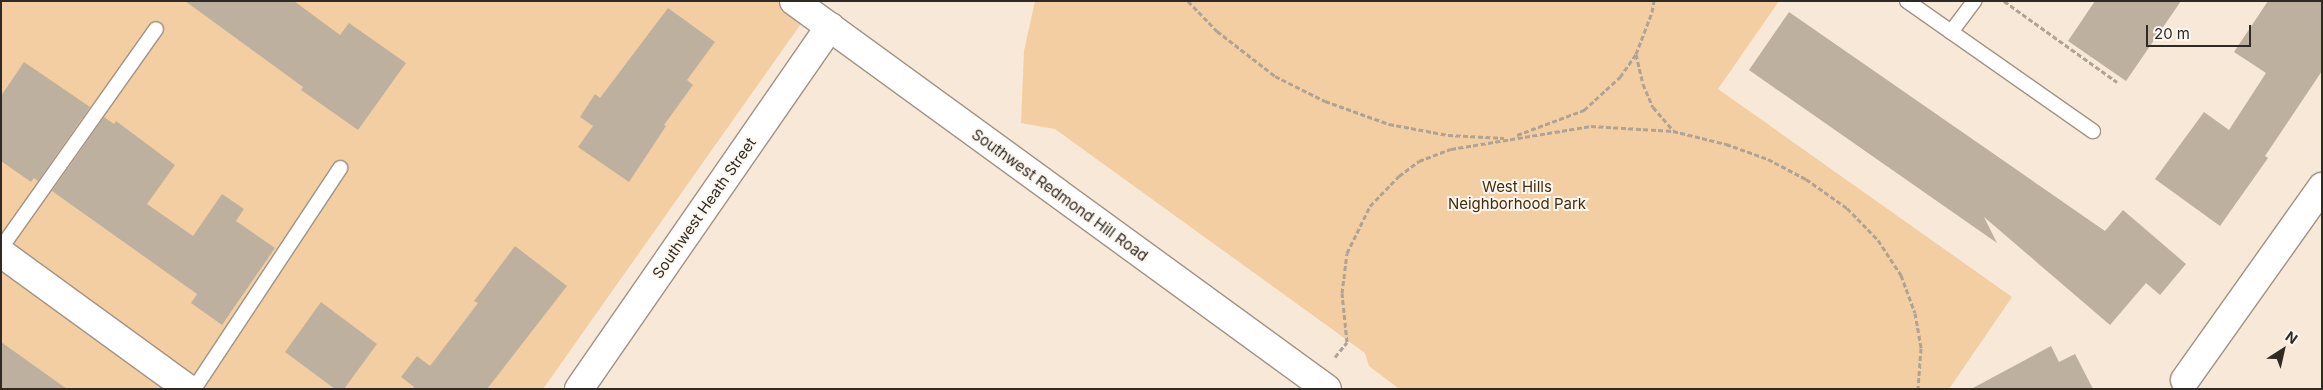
<!DOCTYPE html>
<style>
body{margin:0}
#map{position:relative;width:2323px;height:390px;overflow:hidden;background:#f7e8d7;font-family:Inter,sans-serif}
div>[style]{position:absolute}
.green>*{inset:0;background:#f3cea2}
.building>*{inset:0;background:#beb09f}
.path>*{height:3px;margin-top:-1.5px;transform-origin:0;background:repeating-linear-gradient(90deg,#afa396 0 5px,transparent 0 7.5px)}
.roads{filter:drop-shadow(1px 0 #a19383) drop-shadow(-1px 0 #a19383) drop-shadow(0 1px #a19383) drop-shadow(0 -1px #a19383)}
.service>*{height:14px;margin:-7px;padding:0 7px;transform-origin:7px;border-radius:7px;background:#fff}
.minor>*{height:28px;margin:-14px;padding:0 14px;transform-origin:14px;border-radius:14px;background:#fff}
span{translate:-50% -50%;white-space:nowrap;text-align:center;line-height:1.15;-webkit-text-stroke:4px #fdf7f0;paint-order:stroke}
.park-label{font-size:15px;color:#442c0a}
.street-label{font-size:15px;color:#302a24}
.frame{position:absolute;inset:0;border:2px solid #302a24;pointer-events:none}
.north{position:absolute;left:2258px;top:325px;width:50px;height:50px;-webkit-text-stroke:4px #fdf7f0;paint-order:stroke;rotate:35deg;font-size:14px;font-weight:700;line-height:20px;text-align:center;color:#302a24}
.north::after{content:'';display:block;margin:auto;width:18px;height:22px;background:#302a24;clip-path:polygon(50% 0,100% 100%,50% 72%,0 100%)}
.scale{position:absolute;left:2146px;top:25px;width:105px;height:22px;box-sizing:border-box;border:2px solid #302a24;border-top:0;padding-left:6px;font-size:15px;line-height:18px;white-space:nowrap;color:#302a24;-webkit-text-stroke:4px #fdf7f0;paint-order:stroke}
</style>
<div id="map">
<div class="green">
<i style="clip-path:polygon(1px 1px,817px 1px,543px 389px,1px 389px)"></i>
<i style="clip-path:polygon(1035px 1px,1779px 1px,1718px 89px,2012px 297px,1949px 389px,1398px 388px,1369px 366px,1365px 353px,1055px 129px,1021px 123px,1024px 51px)"></i>
</div>
<div class="building">
<i style="clip-path:polygon(185px 1px,294px 1px,340px 35px,349px 23px,406px 63px,358px 130px,301px 90px,303px 87px)"></i>
<i style="clip-path:polygon(2095px 1px,2181px 1px,2126px 81px,2068px 41px)"></i>
<i style="clip-path:polygon(2268px 1px,2322px 1px,2322px 71px,2265px 156px,2268px 158px,2220px 226px,2155px 179px,2204px 112px,2229px 130px,2266px 73px,2234px 52px)"></i>
<i style="clip-path:polygon(668px 8px,715px 42px,687px 80px,693px 85px,664px 125px,666px 126px,629px 182px,578px 147px,593px 126px,580px 117px,595px 94px,600px 98px)"></i>
<i style="clip-path:polygon(1789px 12px,2105px 231px,2123px 210px,2186px 264px,2160px 295px,2146px 283px,2110px 325px,1984px 217px,1997px 243px,1749px 70px)"></i>
<i style="clip-path:polygon(24px 62px,90px 107px,38px 181px,34px 178px,31px 182px,1px 161px,1px 96px)"></i>
<i style="clip-path:polygon(104px 117px,114px 124px,116px 121px,175px 165px,147px 204px,193px 236px,222px 194px,244px 209px,236px 221px,275px 248px,222px 325px,191px 303px,197px 294px,52px 191px)"></i>
<i style="clip-path:polygon(515px 246px,567px 286px,487px 389px,412px 389px,414px 387px,401px 377px,417px 356px,430px 366px,478px 303px,474px 301px)"></i>
<i style="clip-path:polygon(321px 302px,377px 344px,344px 389px,335px 389px,285px 352px)"></i>
<i style="clip-path:polygon(1px 342px,67px 389px,1px 389px)"></i>
<i style="clip-path:polygon(2051px 346px,2059px 362px,2075px 354px,2093px 389px,1971px 389px)"></i>
</div>
<div class="path">
<i style="left:1188px;top:1px;width:42px;rotate:46deg"></i>
<i style="left:1217px;top:31px;width:73px;rotate:37.8deg"></i>
<i style="left:1275px;top:76px;width:56px;rotate:26.6deg"></i>
<i style="left:1325px;top:101px;width:68px;rotate:19.8deg"></i>
<i style="left:1389px;top:124px;width:60px;rotate:10.6deg"></i>
<i style="left:1448px;top:135px;width:56px;rotate:3.1deg"></i>
<i style="left:2004px;top:1px;width:139px;rotate:35.6deg"></i>
<i style="left:1636px;top:54px;width:31px;rotate:77deg"></i>
<i style="left:1643px;top:84px;width:25px;rotate:67deg"></i>
<i style="left:1653px;top:107px;width:30px;rotate:49deg"></i>
<i style="left:1517px;top:135px;width:72px;rotate:-20.5deg"></i>
<i style="left:1584px;top:110px;width:49px;rotate:-42.5deg"></i>
<i style="left:1620px;top:77px;width:28px;rotate:-55deg"></i>
<i style="left:1636px;top:54px;width:45px;rotate:-69.1deg"></i>
<i style="left:1652px;top:12px;width:11px;rotate:-80deg"></i>
<i style="left:1335px;top:357px;width:19px;rotate:-51deg"></i>
<i style="left:1347px;top:342px;width:49px;rotate:-95.8deg"></i>
<i style="left:1342px;top:293px;width:40px;rotate:-82.9deg"></i>
<i style="left:1347px;top:253px;width:52px;rotate:-63.9deg"></i>
<i style="left:1370px;top:206px;width:42px;rotate:-46deg"></i>
<i style="left:1399px;top:176px;width:25px;rotate:-37deg"></i>
<i style="left:1419px;top:161px;width:34px;rotate:-21deg"></i>
<i style="left:1451px;top:149px;width:142px;rotate:-9.3deg"></i>
<i style="left:1591px;top:126px;width:82px;rotate:3.5deg"></i>
<i style="left:1673px;top:131px;width:55px;rotate:13.8deg"></i>
<i style="left:1726px;top:144px;width:45px;rotate:19.7deg"></i>
<i style="left:1768px;top:159px;width:43px;rotate:27.8deg"></i>
<i style="left:1806px;top:179px;width:50px;rotate:35.3deg"></i>
<i style="left:1847px;top:208px;width:45px;rotate:45.9deg"></i>
<i style="left:1878px;top:240px;width:42px;rotate:56.7deg"></i>
<i style="left:1901px;top:275px;width:40px;rotate:69.8deg"></i>
<i style="left:1915px;top:313px;width:36px;rotate:80deg"></i>
<i style="left:1921px;top:348px;width:41px;rotate:94.2deg"></i>
</div>
<div class="roads">
<div class="service">
<i style="left:1907px;top:1px;width:227px;rotate:35deg"></i>
<i style="left:1951px;top:32px;width:39px;rotate:-53deg"></i>
<i style="left:1px;top:248px;width:268px;rotate:-54.7deg"></i>
<i style="left:194px;top:389px;width:265px;rotate:-56.5deg"></i>
</div>
<div class="minor">
<i style="left:794px;top:1px;width:659px;rotate:36.05deg"></i>
<i style="left:1px;top:253px;width:231px;rotate:36deg"></i>
<i style="left:2185px;top:380px;width:237px;rotate:-54.6deg"></i>
<i style="left:579px;top:389px;width:441px;rotate:-55.3deg"></i>
</div>
</div>
<div class="park-label">
<span style="left:1517px;top:195px">West Hills<br>Neighborhood Park</span>
</div>
<div class="street-label">
<span style="left:1060px;top:195px;rotate:36deg">Southwest Redmond Hill Road</span>
<span style="left:704px;top:208px;rotate:-55deg">Southwest Heath Street</span>
</div>
<div class="frame"></div>
<div class="north">N</div>
<div class="scale">20 m</div>
</div>
